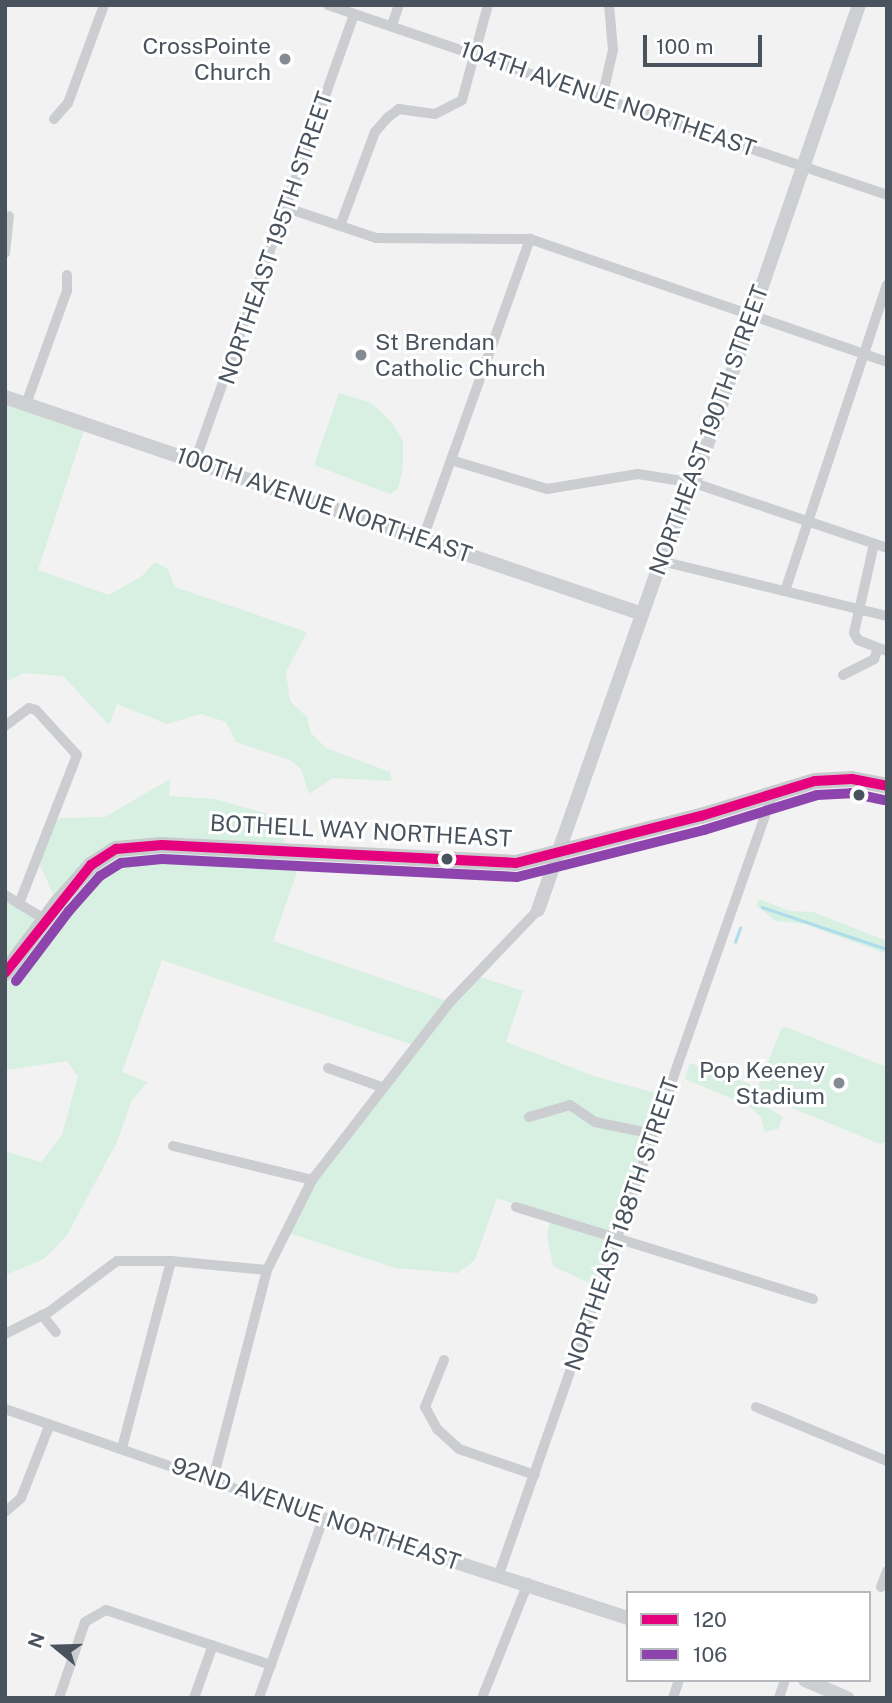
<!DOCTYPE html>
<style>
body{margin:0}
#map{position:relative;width:892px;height:1703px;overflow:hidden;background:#f2f2f2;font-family:"Public Sans",sans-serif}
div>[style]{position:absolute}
.green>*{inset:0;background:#d7f0e2}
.stream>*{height:2.5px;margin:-1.25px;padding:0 1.25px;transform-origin:1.25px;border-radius:1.25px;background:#addcec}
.street>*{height:10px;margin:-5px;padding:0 5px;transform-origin:5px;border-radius:5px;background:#cbcdd0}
.secondary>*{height:14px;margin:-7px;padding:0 7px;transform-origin:7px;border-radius:7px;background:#cdcfd2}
.primary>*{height:16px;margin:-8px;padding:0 8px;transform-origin:8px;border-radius:8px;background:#c8cbce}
.bus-1>*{height:10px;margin:-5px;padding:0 5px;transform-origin:5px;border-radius:5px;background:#e5007d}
.bus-2>*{height:10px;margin:-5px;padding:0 5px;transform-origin:5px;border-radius:5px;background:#8e44ad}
.dots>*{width:19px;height:19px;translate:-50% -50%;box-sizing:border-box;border:4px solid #fff;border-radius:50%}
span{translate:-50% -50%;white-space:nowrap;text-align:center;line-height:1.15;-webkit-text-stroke:6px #fff;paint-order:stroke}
.poi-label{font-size:23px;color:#49535e}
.right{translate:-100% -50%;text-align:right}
.left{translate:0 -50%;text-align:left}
.street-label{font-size:23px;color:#49535e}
.frame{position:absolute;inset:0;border:7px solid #49535e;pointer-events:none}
.legend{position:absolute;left:626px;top:1591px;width:245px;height:91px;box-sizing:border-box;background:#fff;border:2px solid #b6babf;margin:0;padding:9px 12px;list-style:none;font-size:21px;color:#49535e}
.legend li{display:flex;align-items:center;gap:14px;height:35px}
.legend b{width:35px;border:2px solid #b6babf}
.north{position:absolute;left:21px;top:1612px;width:70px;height:70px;-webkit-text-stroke:5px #fff;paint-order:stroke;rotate:289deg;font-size:19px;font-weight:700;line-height:28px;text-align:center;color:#49535e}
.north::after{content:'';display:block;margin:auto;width:24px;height:32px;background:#49535e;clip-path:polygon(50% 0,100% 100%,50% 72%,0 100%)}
.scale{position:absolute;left:643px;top:35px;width:119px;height:32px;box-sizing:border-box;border:4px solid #49535e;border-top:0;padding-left:9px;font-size:21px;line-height:24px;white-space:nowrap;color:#49535e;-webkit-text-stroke:5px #fff;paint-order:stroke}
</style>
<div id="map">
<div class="green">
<i style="clip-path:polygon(339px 393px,371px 403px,391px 421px,403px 441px,403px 467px,398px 489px,390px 494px,314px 465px)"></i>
<i style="clip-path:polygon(5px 397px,86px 424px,38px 570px,109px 595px,142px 576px,155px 562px,168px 569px,175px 587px,307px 632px,286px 672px,290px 701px,307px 717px,311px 733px,326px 748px,390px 772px,392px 781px,332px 778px,309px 794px,301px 769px,292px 761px,236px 742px,226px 722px,201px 714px,167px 724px,117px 704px,109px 725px,63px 676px,23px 673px,5px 683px)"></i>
<i style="clip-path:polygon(170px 779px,169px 796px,215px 799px,283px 818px,285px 851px,304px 852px,273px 941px,450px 1002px,475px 975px,523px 991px,506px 1042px,594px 1076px,666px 1096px,599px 1288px,553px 1266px,547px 1235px,551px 1216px,497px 1198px,475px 1260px,458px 1273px,395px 1268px,286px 1232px,312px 1180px,413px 1045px,162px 960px,122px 1072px,147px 1082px,131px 1102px,117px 1142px,67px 1235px,44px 1259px,5px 1275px,5px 1151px,41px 1162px,62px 1135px,78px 1076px,67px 1061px,5px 1070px,5px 896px,45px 919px,57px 902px,37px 859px,51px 825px,61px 818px,105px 817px)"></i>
<i style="clip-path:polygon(759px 899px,790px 911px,813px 912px,887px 941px,887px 954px,805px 924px,775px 921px,756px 905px)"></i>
<i style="clip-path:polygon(786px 1027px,887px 1067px,886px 1142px,880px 1144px,760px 1095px,757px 1089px,781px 1029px)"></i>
<i style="clip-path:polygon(690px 1063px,750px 1084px,753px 1099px,783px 1117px,778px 1129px,765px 1132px,761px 1117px,749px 1106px,685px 1079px)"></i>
</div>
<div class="stream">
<i style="left:762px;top:907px;width:132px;rotate:18.6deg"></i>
<i style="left:735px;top:942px;width:15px;rotate:-70deg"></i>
</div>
<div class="street">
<i style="left:328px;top:5px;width:590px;rotate:18.77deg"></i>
<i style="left:392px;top:25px;width:21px;rotate:-71deg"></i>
<i style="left:602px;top:98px;width:49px;rotate:-77.1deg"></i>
<i style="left:613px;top:50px;width:45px;rotate:-95.1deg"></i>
<i style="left:54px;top:119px;width:21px;rotate:-49deg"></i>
<i style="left:68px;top:103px;width:104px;rotate:-69.8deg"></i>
<i style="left:287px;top:208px;width:94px;rotate:18.6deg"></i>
<i style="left:376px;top:238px;width:154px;rotate:0.4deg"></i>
<i style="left:530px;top:239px;width:378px;rotate:19deg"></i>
<i style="left:340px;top:226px;width:100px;rotate:-69.6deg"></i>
<i style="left:375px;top:132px;width:18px;rotate:-49deg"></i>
<i style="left:387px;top:118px;width:15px;rotate:-37deg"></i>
<i style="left:399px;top:109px;width:36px;rotate:8deg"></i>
<i style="left:435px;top:114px;width:30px;rotate:-27deg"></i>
<i style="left:462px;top:100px;width:98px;rotate:-74.7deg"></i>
<i style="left:5px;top:253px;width:37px;rotate:-84deg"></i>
<i style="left:26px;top:404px;width:120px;rotate:-70.1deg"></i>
<i style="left:67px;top:291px;width:16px;rotate:-90deg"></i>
<i style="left:451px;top:460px;width:100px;rotate:16.8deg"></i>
<i style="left:547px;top:489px;width:92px;rotate:-9.4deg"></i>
<i style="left:638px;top:474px;width:57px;rotate:9.1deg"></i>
<i style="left:694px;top:483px;width:204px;rotate:18.6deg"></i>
<i style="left:195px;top:461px;width:474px;rotate:-70.4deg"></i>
<i style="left:423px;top:538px;width:318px;rotate:-70.3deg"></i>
<i style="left:874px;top:544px;width:91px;rotate:102.7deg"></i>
<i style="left:854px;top:633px;width:8px;rotate:60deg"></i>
<i style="left:858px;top:640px;width:31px;rotate:21deg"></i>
<i style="left:661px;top:561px;width:233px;rotate:13.7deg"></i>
<i style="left:786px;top:588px;width:319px;rotate:-71.6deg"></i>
<i style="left:843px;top:675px;width:35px;rotate:-27deg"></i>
<i style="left:874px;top:659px;width:11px;rotate:-68deg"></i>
<i style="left:5px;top:726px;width:30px;rotate:-37deg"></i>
<i style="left:29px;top:708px;width:7px;rotate:16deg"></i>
<i style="left:36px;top:710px;width:61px;rotate:47.7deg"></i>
<i style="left:77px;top:755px;width:160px;rotate:111.3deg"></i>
<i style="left:5px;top:895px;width:46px;rotate:31.6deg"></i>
<i style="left:328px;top:1068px;width:57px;rotate:19.4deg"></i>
<i style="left:529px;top:1117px;width:43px;rotate:-16.3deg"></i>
<i style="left:570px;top:1105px;width:30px;rotate:34deg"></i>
<i style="left:595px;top:1122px;width:59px;rotate:11.7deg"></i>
<i style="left:173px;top:1146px;width:143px;rotate:13.7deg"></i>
<i style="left:516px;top:1207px;width:311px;rotate:17.2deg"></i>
<i style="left:42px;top:1315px;width:22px;rotate:51deg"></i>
<i style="left:5px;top:1334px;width:49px;rotate:-26.6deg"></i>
<i style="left:49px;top:1312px;width:85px;rotate:-36.9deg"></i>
<i style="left:117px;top:1261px;width:54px"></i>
<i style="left:171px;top:1261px;width:96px;rotate:5.4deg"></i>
<i style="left:444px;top:1360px;width:51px;rotate:112deg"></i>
<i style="left:425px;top:1407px;width:25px;rotate:61deg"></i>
<i style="left:437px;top:1429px;width:30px;rotate:42deg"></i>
<i style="left:459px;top:1449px;width:80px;rotate:18.9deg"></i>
<i style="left:756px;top:1407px;width:142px;rotate:22.4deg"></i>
<i style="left:5px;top:1409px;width:336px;rotate:19.1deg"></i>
<i style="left:323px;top:1519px;width:190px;rotate:109.7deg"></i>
<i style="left:122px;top:1448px;width:193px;rotate:-75.3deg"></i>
<i style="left:213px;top:1479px;width:216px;rotate:-75.5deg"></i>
<i style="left:267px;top:1270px;width:101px;rotate:-63.4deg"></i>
<i style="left:312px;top:1180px;width:225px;rotate:-52.2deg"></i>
<i style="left:450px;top:1002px;width:127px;rotate:-46.3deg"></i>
<i style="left:5px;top:1512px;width:21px;rotate:-41deg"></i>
<i style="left:21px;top:1498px;width:79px;rotate:-68.6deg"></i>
<i style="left:499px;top:1574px;width:828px;rotate:-70.67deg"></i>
<i style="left:881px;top:1587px;width:17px;rotate:-69deg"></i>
<i style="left:59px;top:1698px;width:80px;rotate:-71.1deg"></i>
<i style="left:85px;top:1622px;width:24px;rotate:-30deg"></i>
<i style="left:106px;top:1610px;width:174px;rotate:18.4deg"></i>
<i style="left:194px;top:1698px;width:56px;rotate:-70.3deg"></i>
<i style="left:482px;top:1698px;width:124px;rotate:-68.2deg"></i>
<i style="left:673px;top:1698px;width:19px;rotate:-72deg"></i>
<i style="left:779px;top:1698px;width:19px;rotate:-72deg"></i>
</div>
<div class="secondary">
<i style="left:5px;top:397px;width:673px;rotate:18.81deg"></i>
<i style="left:538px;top:910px;width:370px;rotate:-70.6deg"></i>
<i style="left:661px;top:561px;width:85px;rotate:-67.1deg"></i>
<i style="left:694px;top:483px;width:506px;rotate:-70.96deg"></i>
<i style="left:323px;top:1519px;width:321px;rotate:18deg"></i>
<i style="left:805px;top:1680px;width:46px;rotate:23.2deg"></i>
</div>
<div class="primary">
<i style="left:5px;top:973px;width:89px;rotate:-53.3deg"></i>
<i style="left:58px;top:902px;width:50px;rotate:-48.3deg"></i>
<i style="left:91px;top:865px;width:30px;rotate:-33deg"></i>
<i style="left:116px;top:849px;width:46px;rotate:-5deg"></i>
<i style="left:162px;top:845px;width:354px;rotate:2.9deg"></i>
<i style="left:516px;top:863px;width:191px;rotate:-14.3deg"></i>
<i style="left:701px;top:816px;width:119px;rotate:-17.1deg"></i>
<i style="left:815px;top:781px;width:37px;rotate:-3deg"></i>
<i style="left:852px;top:779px;width:36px;rotate:11deg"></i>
</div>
<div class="bus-1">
<i style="left:5px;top:973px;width:138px;rotate:-51.5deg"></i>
<i style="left:91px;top:865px;width:30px;rotate:-33deg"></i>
<i style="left:116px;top:849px;width:46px;rotate:-5deg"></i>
<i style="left:162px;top:845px;width:354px;rotate:2.9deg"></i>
<i style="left:516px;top:863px;width:191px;rotate:-14.3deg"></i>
<i style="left:701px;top:816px;width:119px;rotate:-17.1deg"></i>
<i style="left:815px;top:781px;width:37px;rotate:-3deg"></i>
<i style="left:852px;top:779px;width:36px;rotate:11deg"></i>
</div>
<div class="bus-2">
<i style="left:16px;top:981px;width:88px;rotate:-52.9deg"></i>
<i style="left:69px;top:911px;width:47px;rotate:-48.5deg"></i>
<i style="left:100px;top:876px;width:25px;rotate:-32deg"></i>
<i style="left:121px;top:863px;width:41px;rotate:-5.6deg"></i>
<i style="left:162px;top:859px;width:355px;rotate:2.9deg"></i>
<i style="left:517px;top:877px;width:193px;rotate:-14.1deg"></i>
<i style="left:704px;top:830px;width:118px;rotate:-17.2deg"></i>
<i style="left:817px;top:795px;width:34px;rotate:-3deg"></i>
<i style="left:851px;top:793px;width:34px;rotate:12deg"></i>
</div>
<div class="dots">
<i style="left:285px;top:59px;background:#848b92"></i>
<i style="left:361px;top:355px;background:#848b92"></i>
<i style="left:859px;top:795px;background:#49535e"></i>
<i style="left:447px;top:859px;background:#49535e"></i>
<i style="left:839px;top:1083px;background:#848b92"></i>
</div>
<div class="poi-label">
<span class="right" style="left:271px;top:59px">CrossPointe<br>Church</span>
<span class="left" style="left:375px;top:355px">St Brendan<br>Catholic Church</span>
<span class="right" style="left:825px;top:1083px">Pop Keeney<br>Stadium</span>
</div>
<div class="street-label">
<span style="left:608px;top:99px;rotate:19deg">104TH AVENUE NORTHEAST</span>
<span style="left:276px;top:238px;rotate:-71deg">NORTHEAST 195TH STREET</span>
<span style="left:709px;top:430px;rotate:-70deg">NORTHEAST 190TH STREET</span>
<span style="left:324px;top:505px;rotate:19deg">100TH AVENUE NORTHEAST</span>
<span style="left:361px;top:831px;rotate:3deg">BOTHELL WAY NORTHEAST</span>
<span style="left:622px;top:1224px;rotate:-71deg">NORTHEAST 188TH STREET</span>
<span style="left:316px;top:1514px;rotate:19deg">92ND AVENUE NORTHEAST</span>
</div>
<div class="frame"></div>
<ul class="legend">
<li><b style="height:9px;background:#e5007d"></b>120</li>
<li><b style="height:9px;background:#8e44ad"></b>106</li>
</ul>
<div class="north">N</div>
<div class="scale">100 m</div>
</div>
